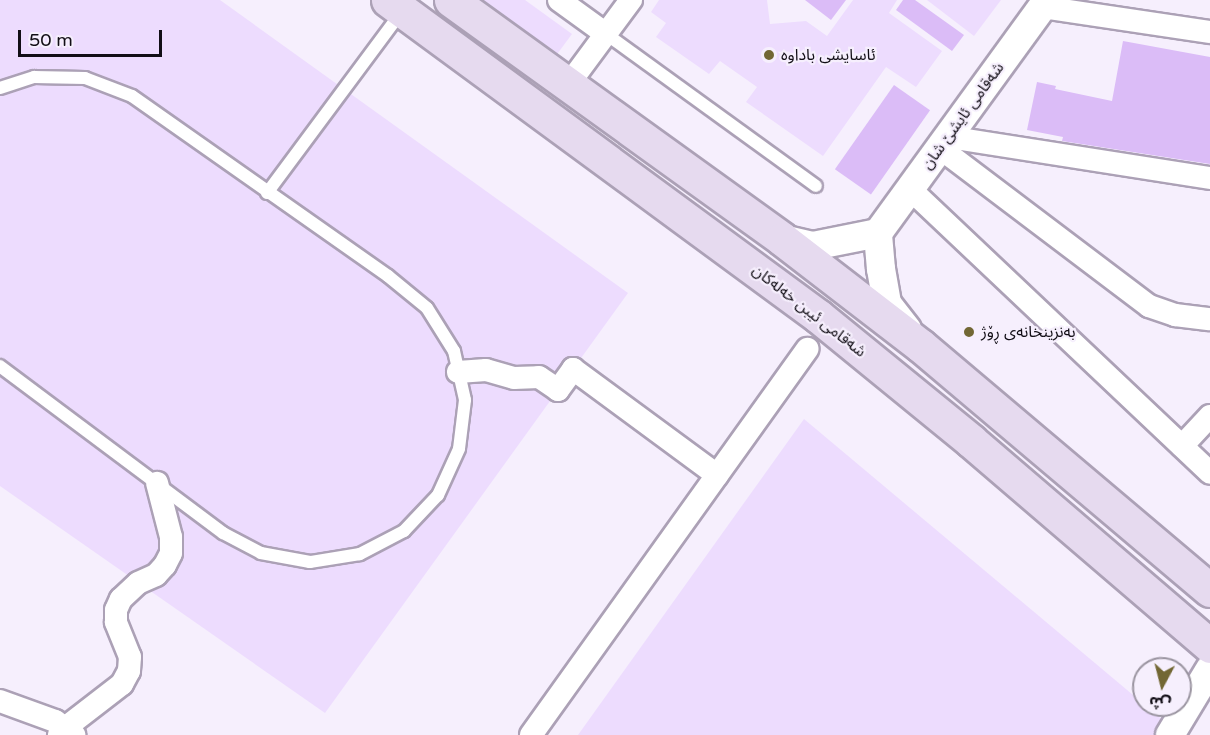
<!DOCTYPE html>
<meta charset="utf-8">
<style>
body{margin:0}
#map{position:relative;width:1210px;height:735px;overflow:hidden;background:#f6effd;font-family:"Varela Round","Noto Sans Arabic",sans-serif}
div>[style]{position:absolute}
.green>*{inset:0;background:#eddcfe}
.building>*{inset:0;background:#dbbcf7;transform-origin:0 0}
.roads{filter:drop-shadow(2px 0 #aca1b6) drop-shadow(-2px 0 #aca1b6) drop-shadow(0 2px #aca1b6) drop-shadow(0 -2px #aca1b6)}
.service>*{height:12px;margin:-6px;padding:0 6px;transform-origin:6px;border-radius:6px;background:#fff}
.minor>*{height:22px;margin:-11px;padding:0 11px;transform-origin:11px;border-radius:11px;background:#fff}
.tertiary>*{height:28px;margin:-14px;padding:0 14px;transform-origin:14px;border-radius:14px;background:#fff}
.secondary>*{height:33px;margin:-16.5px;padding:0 16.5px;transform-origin:16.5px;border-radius:16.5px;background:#e6daef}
.dots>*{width:16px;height:16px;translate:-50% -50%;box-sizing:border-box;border:3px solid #f6effd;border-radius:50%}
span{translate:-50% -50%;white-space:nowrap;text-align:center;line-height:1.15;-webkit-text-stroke:4.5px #f6effd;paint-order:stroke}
.poi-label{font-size:16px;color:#120e16}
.left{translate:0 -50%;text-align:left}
.street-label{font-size:16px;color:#120e16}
.north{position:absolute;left:1132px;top:657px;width:60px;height:60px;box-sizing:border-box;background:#f6effd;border:2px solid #9b95a1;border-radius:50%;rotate:187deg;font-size:16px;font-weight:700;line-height:24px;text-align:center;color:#120e16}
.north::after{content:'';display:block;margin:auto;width:21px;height:27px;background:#726734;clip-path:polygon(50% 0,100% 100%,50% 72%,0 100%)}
.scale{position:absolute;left:18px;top:30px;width:144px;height:27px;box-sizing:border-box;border:3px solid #120e16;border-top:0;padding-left:8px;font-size:18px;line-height:21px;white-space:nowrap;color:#120e16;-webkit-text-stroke:4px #f6effd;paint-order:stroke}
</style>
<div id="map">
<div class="green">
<i style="clip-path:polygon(0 0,220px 0,628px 293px,325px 713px,0 486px)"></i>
<i style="clip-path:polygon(468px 0,525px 0,572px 34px,552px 61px)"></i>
<i style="clip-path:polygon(659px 0,767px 0,770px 24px,806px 21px,827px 36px,853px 0,897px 0,889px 13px,942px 51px,916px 87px,886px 67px,823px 156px,746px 102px,757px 87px,720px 61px,709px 74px,656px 37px,666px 23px,651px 12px)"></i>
<i style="clip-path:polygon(927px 0,1001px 0,974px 36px)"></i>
<i style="clip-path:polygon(804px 419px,1164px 721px,1156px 735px,578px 735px)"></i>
</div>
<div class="building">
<i style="clip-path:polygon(805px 0,846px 0,831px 20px)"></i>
<i style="clip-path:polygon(903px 0,915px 0,964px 35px,952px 51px,896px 10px)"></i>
<i style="clip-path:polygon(1123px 41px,1210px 57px,1210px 164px,1062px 141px,1063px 137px,1027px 130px,1037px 82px,1056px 86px,1055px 89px,1112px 101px)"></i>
<i style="left:894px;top:85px;width:44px;height:103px;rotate:35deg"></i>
</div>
<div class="roads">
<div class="service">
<i style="left:606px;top:34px;width:259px;rotate:35.9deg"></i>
<i style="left:0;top:88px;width:36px;rotate:-18deg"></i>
<i style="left:34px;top:77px;width:51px;rotate:1.1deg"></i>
<i style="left:85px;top:78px;width:50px;rotate:21deg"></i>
<i style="left:132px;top:96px;width:313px;rotate:35.1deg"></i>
<i style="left:388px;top:276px;width:50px;rotate:39.4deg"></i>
<i style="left:427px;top:308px;width:51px;rotate:57.9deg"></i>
<i style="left:454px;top:351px;width:50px;rotate:77.3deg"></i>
<i style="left:465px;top:400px;width:49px;rotate:97deg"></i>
<i style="left:459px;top:449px;width:51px;rotate:114.5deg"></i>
<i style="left:438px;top:495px;width:50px;rotate:133.4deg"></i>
<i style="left:404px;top:531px;width:50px;rotate:152.4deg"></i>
<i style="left:360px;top:554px;width:51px;rotate:170.9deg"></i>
<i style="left:310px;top:562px;width:50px;rotate:-169.6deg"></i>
<i style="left:261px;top:553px;width:43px;rotate:-152.2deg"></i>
<i style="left:223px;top:533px;width:279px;rotate:-143.2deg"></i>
<i style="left:267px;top:193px;width:227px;rotate:-53.4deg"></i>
</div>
<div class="minor">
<i style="left:559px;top:0;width:58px;rotate:35.9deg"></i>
<i style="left:1042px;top:7px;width:170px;rotate:8.5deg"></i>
<i style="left:568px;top:85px;width:106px;rotate:-53.5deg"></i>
<i style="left:948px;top:137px;width:265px;rotate:8.9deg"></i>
<i style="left:940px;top:148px;width:262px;rotate:37.1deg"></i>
<i style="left:1149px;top:306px;width:28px;rotate:19deg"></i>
<i style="left:1175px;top:315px;width:35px;rotate:7deg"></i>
<i style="left:910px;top:189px;width:413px;rotate:43.4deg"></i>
<i style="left:458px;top:372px;width:28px;rotate:-4deg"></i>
<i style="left:486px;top:370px;width:29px;rotate:16deg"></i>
<i style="left:514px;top:378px;width:25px;rotate:-2deg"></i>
<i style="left:539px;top:377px;width:23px;rotate:34deg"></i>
<i style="left:558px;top:390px;width:26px;rotate:-54deg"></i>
<i style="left:573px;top:369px;width:179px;rotate:36.4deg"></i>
<i style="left:1182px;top:446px;width:41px;rotate:-47deg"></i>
<i style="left:0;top:701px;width:59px;rotate:20deg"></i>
<i style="left:55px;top:721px;width:24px;rotate:36deg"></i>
<i style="left:59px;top:735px;width:9px;rotate:-49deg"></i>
<i style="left:65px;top:728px;width:72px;rotate:-37.7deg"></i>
<i style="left:122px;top:684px;width:15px;rotate:-62deg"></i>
<i style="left:129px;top:671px;width:14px;rotate:-86deg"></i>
<i style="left:130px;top:657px;width:38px;rotate:-112deg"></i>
<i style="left:116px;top:622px;width:12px;rotate:-90deg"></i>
<i style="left:116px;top:610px;width:12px;rotate:-66deg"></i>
<i style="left:121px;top:599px;width:23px;rotate:-43deg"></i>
<i style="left:138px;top:583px;width:20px;rotate:-24deg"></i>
<i style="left:156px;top:575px;width:13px;rotate:-48deg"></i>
<i style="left:165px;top:565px;width:13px;rotate:-63deg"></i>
<i style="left:171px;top:553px;width:16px;rotate:-90deg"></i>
<i style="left:171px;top:537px;width:56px;rotate:-104.5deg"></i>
<i style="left:531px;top:735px;width:475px;rotate:-54.4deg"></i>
</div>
<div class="tertiary">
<i style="left:782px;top:239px;width:32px;rotate:13deg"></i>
<i style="left:813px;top:246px;width:66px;rotate:-11.3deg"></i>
<i style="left:907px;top:329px;width:33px;rotate:-128deg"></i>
<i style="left:887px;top:303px;width:35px;rotate:-100deg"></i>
<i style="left:881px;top:269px;width:36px;rotate:-95deg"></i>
<i style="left:878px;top:233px;width:288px;rotate:-54deg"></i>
<i style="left:1170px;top:735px;width:77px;rotate:-58.8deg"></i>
</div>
<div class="secondary">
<i style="left:388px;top:0;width:534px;rotate:36.31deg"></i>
<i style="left:818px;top:316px;width:198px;rotate:39.2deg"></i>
<i style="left:971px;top:441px;width:315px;rotate:40.6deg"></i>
<i style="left:451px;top:0;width:408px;rotate:35.8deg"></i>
<i style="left:782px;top:239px;width:175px;rotate:37.6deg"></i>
<i style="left:921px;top:346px;width:378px;rotate:40.2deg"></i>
</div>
</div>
<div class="dots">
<i style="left:769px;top:55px;background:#726734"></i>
<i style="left:969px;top:332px;background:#726734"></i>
</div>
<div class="poi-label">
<span class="left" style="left:781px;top:55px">ئاسايشى باداوه</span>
<span class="left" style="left:981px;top:332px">بەنزینخانەی ڕۆژ</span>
</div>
<div class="street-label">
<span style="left:963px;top:116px;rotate:-54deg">شەقامی ئایشێ شان</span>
<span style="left:809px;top:311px;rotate:38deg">شەقامی ئیبن خەلەکان</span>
</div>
<div class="north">ش</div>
<div class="scale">50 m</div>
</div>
